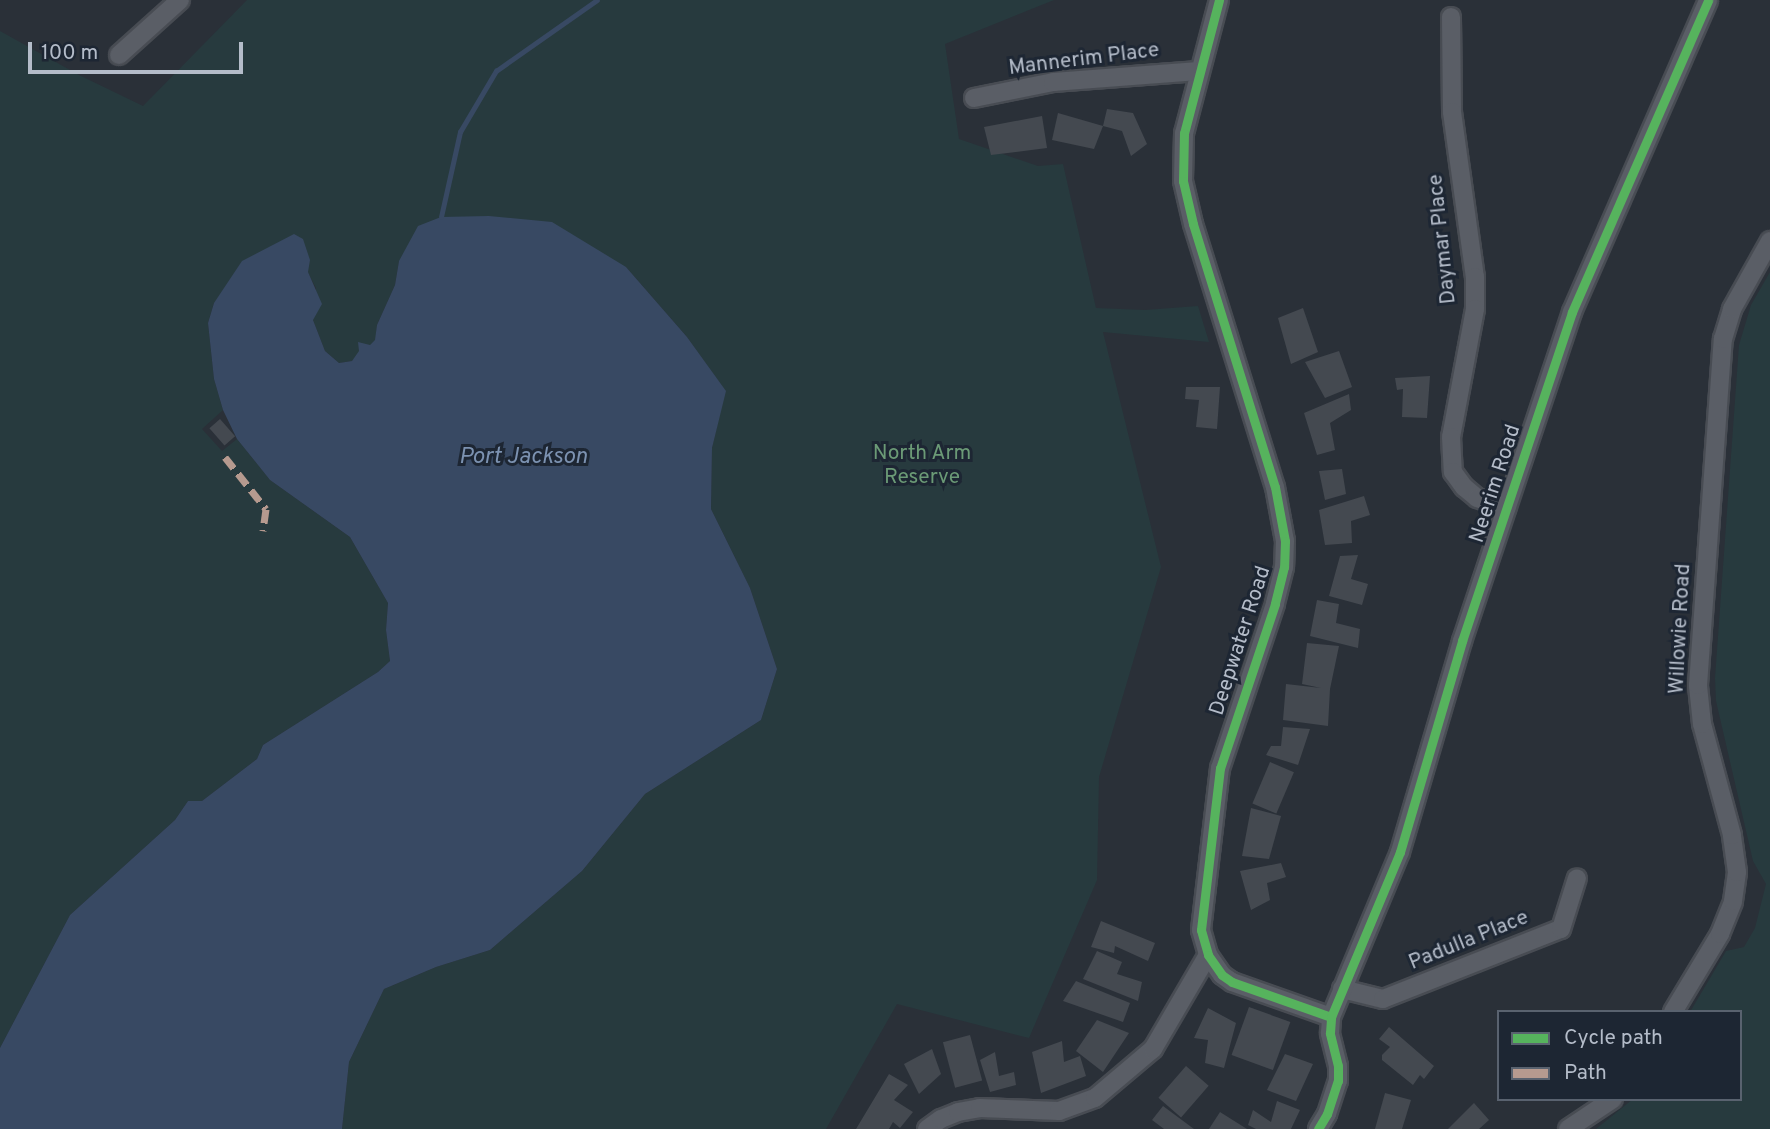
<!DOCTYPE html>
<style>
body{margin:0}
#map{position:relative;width:1770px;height:1129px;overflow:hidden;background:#2a3038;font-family:Overpass,sans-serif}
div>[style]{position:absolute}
.green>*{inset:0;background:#273a3e}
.water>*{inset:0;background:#384963}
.stream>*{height:4.5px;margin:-2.25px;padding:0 2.25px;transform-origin:2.25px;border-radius:2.25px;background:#384963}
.building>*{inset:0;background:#444950;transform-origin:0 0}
.roads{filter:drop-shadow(2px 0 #484c53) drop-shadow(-2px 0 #484c53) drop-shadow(0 2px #484c53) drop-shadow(0 -2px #484c53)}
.minor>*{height:18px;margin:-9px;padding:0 9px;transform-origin:9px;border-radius:9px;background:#5a5e66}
.quiet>*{height:7px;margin-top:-3.5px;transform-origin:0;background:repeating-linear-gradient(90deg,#b69a8f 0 14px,transparent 0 21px)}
.cycleway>*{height:9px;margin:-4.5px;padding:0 4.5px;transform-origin:4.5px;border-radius:4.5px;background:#56b35d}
span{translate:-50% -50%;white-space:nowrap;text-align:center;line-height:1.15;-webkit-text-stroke:6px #1d2633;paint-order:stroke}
.street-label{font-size:21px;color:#b4bcc9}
.park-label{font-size:21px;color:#6b9a76}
.water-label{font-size:23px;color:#7c92b1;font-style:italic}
.legend{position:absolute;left:1497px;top:1010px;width:245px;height:91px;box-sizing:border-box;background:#1d2633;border:2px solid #59626f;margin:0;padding:9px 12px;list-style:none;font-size:21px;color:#b4bcc9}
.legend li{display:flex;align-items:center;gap:14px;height:35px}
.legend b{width:35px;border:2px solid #59626f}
.scale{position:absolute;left:28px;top:42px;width:215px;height:32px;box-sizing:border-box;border:4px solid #b4bcc9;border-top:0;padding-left:9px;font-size:21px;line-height:24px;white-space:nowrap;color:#b4bcc9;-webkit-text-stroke:5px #1d2633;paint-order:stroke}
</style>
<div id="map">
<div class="green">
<i style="clip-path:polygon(247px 0,1054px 0,945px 44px,959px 139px,1038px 166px,1063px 164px,1096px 308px,1145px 310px,1198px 306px,1209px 342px,1103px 332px,1161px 567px,1099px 777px,1097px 880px,1029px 1038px,897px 1004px,826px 1129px,342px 1129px,349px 1062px,384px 989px,436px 967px,490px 950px,582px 871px,645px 794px,761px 720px,777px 669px,750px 588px,711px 509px,712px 448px,725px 390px,687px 337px,626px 267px,399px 261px,395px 285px,377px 325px,376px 340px,352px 361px,339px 363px,325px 351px,313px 320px,316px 288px,307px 271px,214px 303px,208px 323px,214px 379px,223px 410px,202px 429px,222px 451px,237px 439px,270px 480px,350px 537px,388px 603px,386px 630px,390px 661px,378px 672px,263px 745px,257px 759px,202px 801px,188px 801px,175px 820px,70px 915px,0 1048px,0 31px,79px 75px,143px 106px)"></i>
<i style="clip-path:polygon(1770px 272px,1770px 1129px,1596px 1129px,1633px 1099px,1740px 1099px,1740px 1012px,1690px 1012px,1726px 951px,1744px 947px,1755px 928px,1766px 884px,1753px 861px,1716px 701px,1715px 678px,1739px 345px,1751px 305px)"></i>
</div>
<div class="water">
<i style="clip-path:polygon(489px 216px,552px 222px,626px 267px,687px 337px,726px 391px,712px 448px,711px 509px,750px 588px,777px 669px,761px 720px,645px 794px,582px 871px,490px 950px,436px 967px,384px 989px,349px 1062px,342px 1129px,0 1129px,0 1048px,70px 915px,175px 820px,188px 801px,202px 801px,257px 759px,263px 745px,378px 672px,390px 661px,386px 630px,388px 603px,350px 537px,270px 480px,237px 439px,223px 410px,214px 379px,208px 323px,214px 303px,242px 261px,294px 234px,303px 239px,310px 260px,308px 272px,322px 304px,313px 320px,325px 351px,339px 363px,352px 361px,359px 351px,358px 342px,370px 345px,375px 340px,377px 325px,395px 285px,399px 261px,418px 226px,441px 217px)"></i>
</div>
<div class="stream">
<i style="left:441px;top:217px;width:87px;rotate:-77.4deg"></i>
<i style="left:460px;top:132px;width:71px;rotate:-59.5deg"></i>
<i style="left:496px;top:71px;width:123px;rotate:-35.1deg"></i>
</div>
<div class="building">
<i style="clip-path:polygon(1107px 109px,1133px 113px,1147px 144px,1131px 156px,1122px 131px,1103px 126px)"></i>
<i style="clip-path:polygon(1058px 113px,1103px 126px,1094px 149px,1052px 140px)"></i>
<i style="clip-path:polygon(1042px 116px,1047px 148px,991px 155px,984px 127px)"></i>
<i style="clip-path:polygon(1303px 308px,1318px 352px,1291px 364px,1278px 318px)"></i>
<i style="clip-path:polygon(1339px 351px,1352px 387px,1325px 398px,1305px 362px)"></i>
<i style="clip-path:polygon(1430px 376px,1427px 418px,1402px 417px,1403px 389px,1397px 390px,1395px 378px)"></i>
<i style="clip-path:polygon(1186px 387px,1220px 387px,1217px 429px,1196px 427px,1199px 400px,1185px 399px)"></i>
<i style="clip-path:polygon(1349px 394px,1351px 410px,1330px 423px,1335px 450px,1317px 455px,1304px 413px)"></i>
<i style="left:220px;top:419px;width:23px;height:14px;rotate:49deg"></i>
<i style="clip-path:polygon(1342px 469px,1346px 494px,1325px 500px,1319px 471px)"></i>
<i style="clip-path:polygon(1364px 496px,1370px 515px,1351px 521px,1352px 543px,1325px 545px,1319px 510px)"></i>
<i style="clip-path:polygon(1358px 555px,1351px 579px,1368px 584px,1362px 605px,1329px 596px,1340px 556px)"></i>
<i style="clip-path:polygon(1317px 600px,1339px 604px,1336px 623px,1360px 629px,1358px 648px,1310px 636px)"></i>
<i style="clip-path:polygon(1307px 643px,1339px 646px,1330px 689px,1328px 726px,1283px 720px,1286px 684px,1321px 688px,1302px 684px)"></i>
<i style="clip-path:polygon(1283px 727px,1310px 729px,1298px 765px,1266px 755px,1271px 746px,1281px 746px)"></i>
<i style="left:1270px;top:762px;width:26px;height:45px;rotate:23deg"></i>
<i style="clip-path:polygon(1251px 808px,1281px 816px,1269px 859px,1242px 856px)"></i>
<i style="clip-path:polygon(1281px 863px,1286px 877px,1267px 883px,1270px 900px,1251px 910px,1240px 871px)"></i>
<i style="clip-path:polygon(1101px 921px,1155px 943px,1148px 961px,1115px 946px,1114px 953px,1091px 947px)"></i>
<i style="clip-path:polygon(1097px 951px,1122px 962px,1117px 974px,1142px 982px,1138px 1001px,1083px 979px)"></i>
<i style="clip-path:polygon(1076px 981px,1130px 1003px,1123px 1022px,1063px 1001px)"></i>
<i style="left:1249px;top:1007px;width:44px;height:51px;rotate:20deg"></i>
<i style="clip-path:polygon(1208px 1008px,1236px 1023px,1224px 1068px,1205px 1063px,1208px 1040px,1194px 1038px)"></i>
<i style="clip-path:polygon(1097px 1020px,1129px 1033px,1103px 1072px,1076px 1051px)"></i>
<i style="clip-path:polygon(1389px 1027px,1434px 1066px,1424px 1079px,1420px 1075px,1413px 1085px,1382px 1060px,1382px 1055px,1390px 1047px,1379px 1039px)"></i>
<i style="left:970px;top:1035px;width:47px;height:28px;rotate:75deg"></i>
<i style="clip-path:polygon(1062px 1041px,1064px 1062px,1080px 1056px,1086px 1076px,1041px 1093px,1032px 1052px)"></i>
<i style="clip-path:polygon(932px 1049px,941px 1074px,919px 1094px,904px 1064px)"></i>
<i style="clip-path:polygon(995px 1052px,999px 1076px,1014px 1072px,1016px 1085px,990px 1092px,980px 1060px)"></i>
<i style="clip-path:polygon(1285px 1054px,1313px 1064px,1296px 1101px,1267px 1090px)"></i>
<i style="left:1186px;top:1066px;width:30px;height:42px;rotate:41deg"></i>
<i style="clip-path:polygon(889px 1074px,908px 1085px,894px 1100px,913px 1112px,900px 1128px,893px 1122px,889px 1129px,856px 1129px)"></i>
<i style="clip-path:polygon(1385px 1093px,1411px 1100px,1402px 1129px,1375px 1129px)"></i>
<i style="clip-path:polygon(1277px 1101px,1300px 1110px,1291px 1129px,1256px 1129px,1248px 1125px,1253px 1110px,1271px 1122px)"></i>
<i style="clip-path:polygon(1474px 1103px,1489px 1120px,1479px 1129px,1448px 1129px)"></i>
<i style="clip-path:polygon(1163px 1106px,1194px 1129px,1164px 1129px,1152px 1120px)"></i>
<i style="clip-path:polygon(1220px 1112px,1247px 1129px,1209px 1129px)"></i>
</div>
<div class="roads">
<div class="minor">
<i style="left:1219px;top:0;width:138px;rotate:104.7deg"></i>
<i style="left:1184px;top:133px;width:48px;rotate:91.2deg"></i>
<i style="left:1183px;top:181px;width:44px;rotate:76.9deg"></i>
<i style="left:1193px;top:224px;width:275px;rotate:72.7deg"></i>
<i style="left:1275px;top:487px;width:55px;rotate:79.5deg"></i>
<i style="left:1285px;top:541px;width:26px;rotate:92deg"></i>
<i style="left:1284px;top:567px;width:38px;rotate:104deg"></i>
<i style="left:1275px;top:604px;width:173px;rotate:108.5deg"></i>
<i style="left:1220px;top:768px;width:163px;rotate:96.7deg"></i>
<i style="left:1201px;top:930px;width:26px;rotate:74deg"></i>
<i style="left:1208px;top:955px;width:24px;rotate:55deg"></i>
<i style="left:1222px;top:975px;width:12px;rotate:35deg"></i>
<i style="left:1232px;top:982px;width:105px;rotate:19.5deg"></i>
<i style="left:1451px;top:17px;width:95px;rotate:89.4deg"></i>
<i style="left:1452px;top:112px;width:167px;rotate:82.1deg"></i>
<i style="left:1475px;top:277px;width:32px;rotate:90deg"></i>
<i style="left:1475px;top:309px;width:130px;rotate:100.6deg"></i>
<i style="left:1451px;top:437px;width:35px;rotate:87deg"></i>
<i style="left:1453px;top:472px;width:19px;rotate:54deg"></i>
<i style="left:1464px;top:487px;width:17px;rotate:40deg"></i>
<i style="left:1477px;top:498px;width:31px;rotate:19deg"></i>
<i style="left:119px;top:55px;width:82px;rotate:-42deg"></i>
<i style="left:974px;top:98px;width:81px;rotate:-11.4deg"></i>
<i style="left:1053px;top:82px;width:146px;rotate:-4.3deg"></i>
<i style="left:1342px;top:989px;width:42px;rotate:13.7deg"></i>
<i style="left:1383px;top:999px;width:191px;rotate:-21.5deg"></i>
<i style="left:1561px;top:929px;width:53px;rotate:-72.6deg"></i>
<i style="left:1673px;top:1012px;width:91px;rotate:-58.9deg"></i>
<i style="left:1720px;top:934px;width:35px;rotate:-68deg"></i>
<i style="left:1733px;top:901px;width:29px;rotate:-82deg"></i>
<i style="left:1737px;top:872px;width:37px;rotate:-98deg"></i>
<i style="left:1732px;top:835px;width:115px;rotate:-105.1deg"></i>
<i style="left:1702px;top:724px;width:39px;rotate:-96deg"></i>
<i style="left:1698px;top:685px;width:347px;rotate:-85.9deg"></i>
<i style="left:1723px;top:339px;width:31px;rotate:-73deg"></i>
<i style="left:1732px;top:309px;width:78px;rotate:-60.8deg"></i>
<i style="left:927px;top:1129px;width:17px;rotate:-36deg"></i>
<i style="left:941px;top:1119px;width:18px;rotate:-22deg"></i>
<i style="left:958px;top:1112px;width:22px;rotate:-10deg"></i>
<i style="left:980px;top:1108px;width:79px;rotate:2.2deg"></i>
<i style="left:1059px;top:1111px;width:38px;rotate:-20deg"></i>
<i style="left:1095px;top:1098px;width:76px;rotate:-40.2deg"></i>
<i style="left:1153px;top:1049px;width:109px;rotate:-59.7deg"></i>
<i style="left:1318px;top:1129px;width:17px;rotate:-59deg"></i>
<i style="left:1327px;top:1114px;width:35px;rotate:-72deg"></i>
<i style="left:1338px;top:1081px;width:15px;rotate:-90deg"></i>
<i style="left:1338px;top:1066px;width:34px;rotate:-104deg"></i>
<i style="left:1330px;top:1033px;width:16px;rotate:-86deg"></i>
<i style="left:1331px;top:1017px;width:179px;rotate:-67.3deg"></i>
<i style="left:1400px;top:852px;width:220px;rotate:-73.6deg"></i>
<i style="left:1462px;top:641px;width:347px;rotate:-71.5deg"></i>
<i style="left:1572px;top:312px;width:340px;rotate:-66.4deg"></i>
<i style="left:1568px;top:1129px;width:54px;rotate:-33.7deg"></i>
</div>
</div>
<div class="quiet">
<i style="left:225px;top:457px;width:66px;rotate:51.7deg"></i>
<i style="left:266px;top:509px;width:22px;rotate:98deg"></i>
</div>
<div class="cycleway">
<i style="left:1219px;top:0;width:138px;rotate:104.7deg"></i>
<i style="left:1184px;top:133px;width:48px;rotate:91.2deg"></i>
<i style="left:1183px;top:181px;width:44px;rotate:76.9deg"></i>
<i style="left:1193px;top:224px;width:275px;rotate:72.7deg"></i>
<i style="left:1275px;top:487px;width:55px;rotate:79.5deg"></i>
<i style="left:1285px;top:541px;width:26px;rotate:92deg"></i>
<i style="left:1284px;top:567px;width:38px;rotate:104deg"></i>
<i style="left:1275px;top:604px;width:173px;rotate:108.5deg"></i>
<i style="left:1220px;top:768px;width:163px;rotate:96.7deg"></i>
<i style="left:1201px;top:930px;width:26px;rotate:74deg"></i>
<i style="left:1208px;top:955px;width:24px;rotate:55deg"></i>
<i style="left:1222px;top:975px;width:12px;rotate:35deg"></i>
<i style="left:1232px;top:982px;width:105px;rotate:19.5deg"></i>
<i style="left:1318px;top:1129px;width:17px;rotate:-59deg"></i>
<i style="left:1327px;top:1114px;width:35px;rotate:-72deg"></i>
<i style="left:1338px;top:1081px;width:15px;rotate:-90deg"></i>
<i style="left:1338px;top:1066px;width:34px;rotate:-104deg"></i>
<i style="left:1330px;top:1033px;width:16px;rotate:-86deg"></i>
<i style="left:1331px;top:1017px;width:179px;rotate:-67.3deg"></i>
<i style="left:1400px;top:852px;width:220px;rotate:-73.6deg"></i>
<i style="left:1462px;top:641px;width:347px;rotate:-71.5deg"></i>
<i style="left:1572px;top:312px;width:340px;rotate:-66.4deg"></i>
</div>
<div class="street-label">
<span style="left:1084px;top:60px;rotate:-7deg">Mannerim Place</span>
<span style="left:1443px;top:239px;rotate:-96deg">Daymar Place</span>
<span style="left:1496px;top:484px;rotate:-72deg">Neerim Road</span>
<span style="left:1681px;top:629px;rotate:-87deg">Willowie Road</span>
<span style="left:1241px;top:641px;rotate:-72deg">Deepwater Road</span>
<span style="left:1469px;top:941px;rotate:-22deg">Padulla Place</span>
</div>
<div class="park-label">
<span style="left:922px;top:466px">North Arm<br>Reserve</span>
</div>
<div class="water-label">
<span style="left:523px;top:458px">Port Jackson</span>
</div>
<ul class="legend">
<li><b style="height:9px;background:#56b35d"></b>Cycle path</li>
<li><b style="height:9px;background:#b69a8f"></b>Path</li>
</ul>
<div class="scale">100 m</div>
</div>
